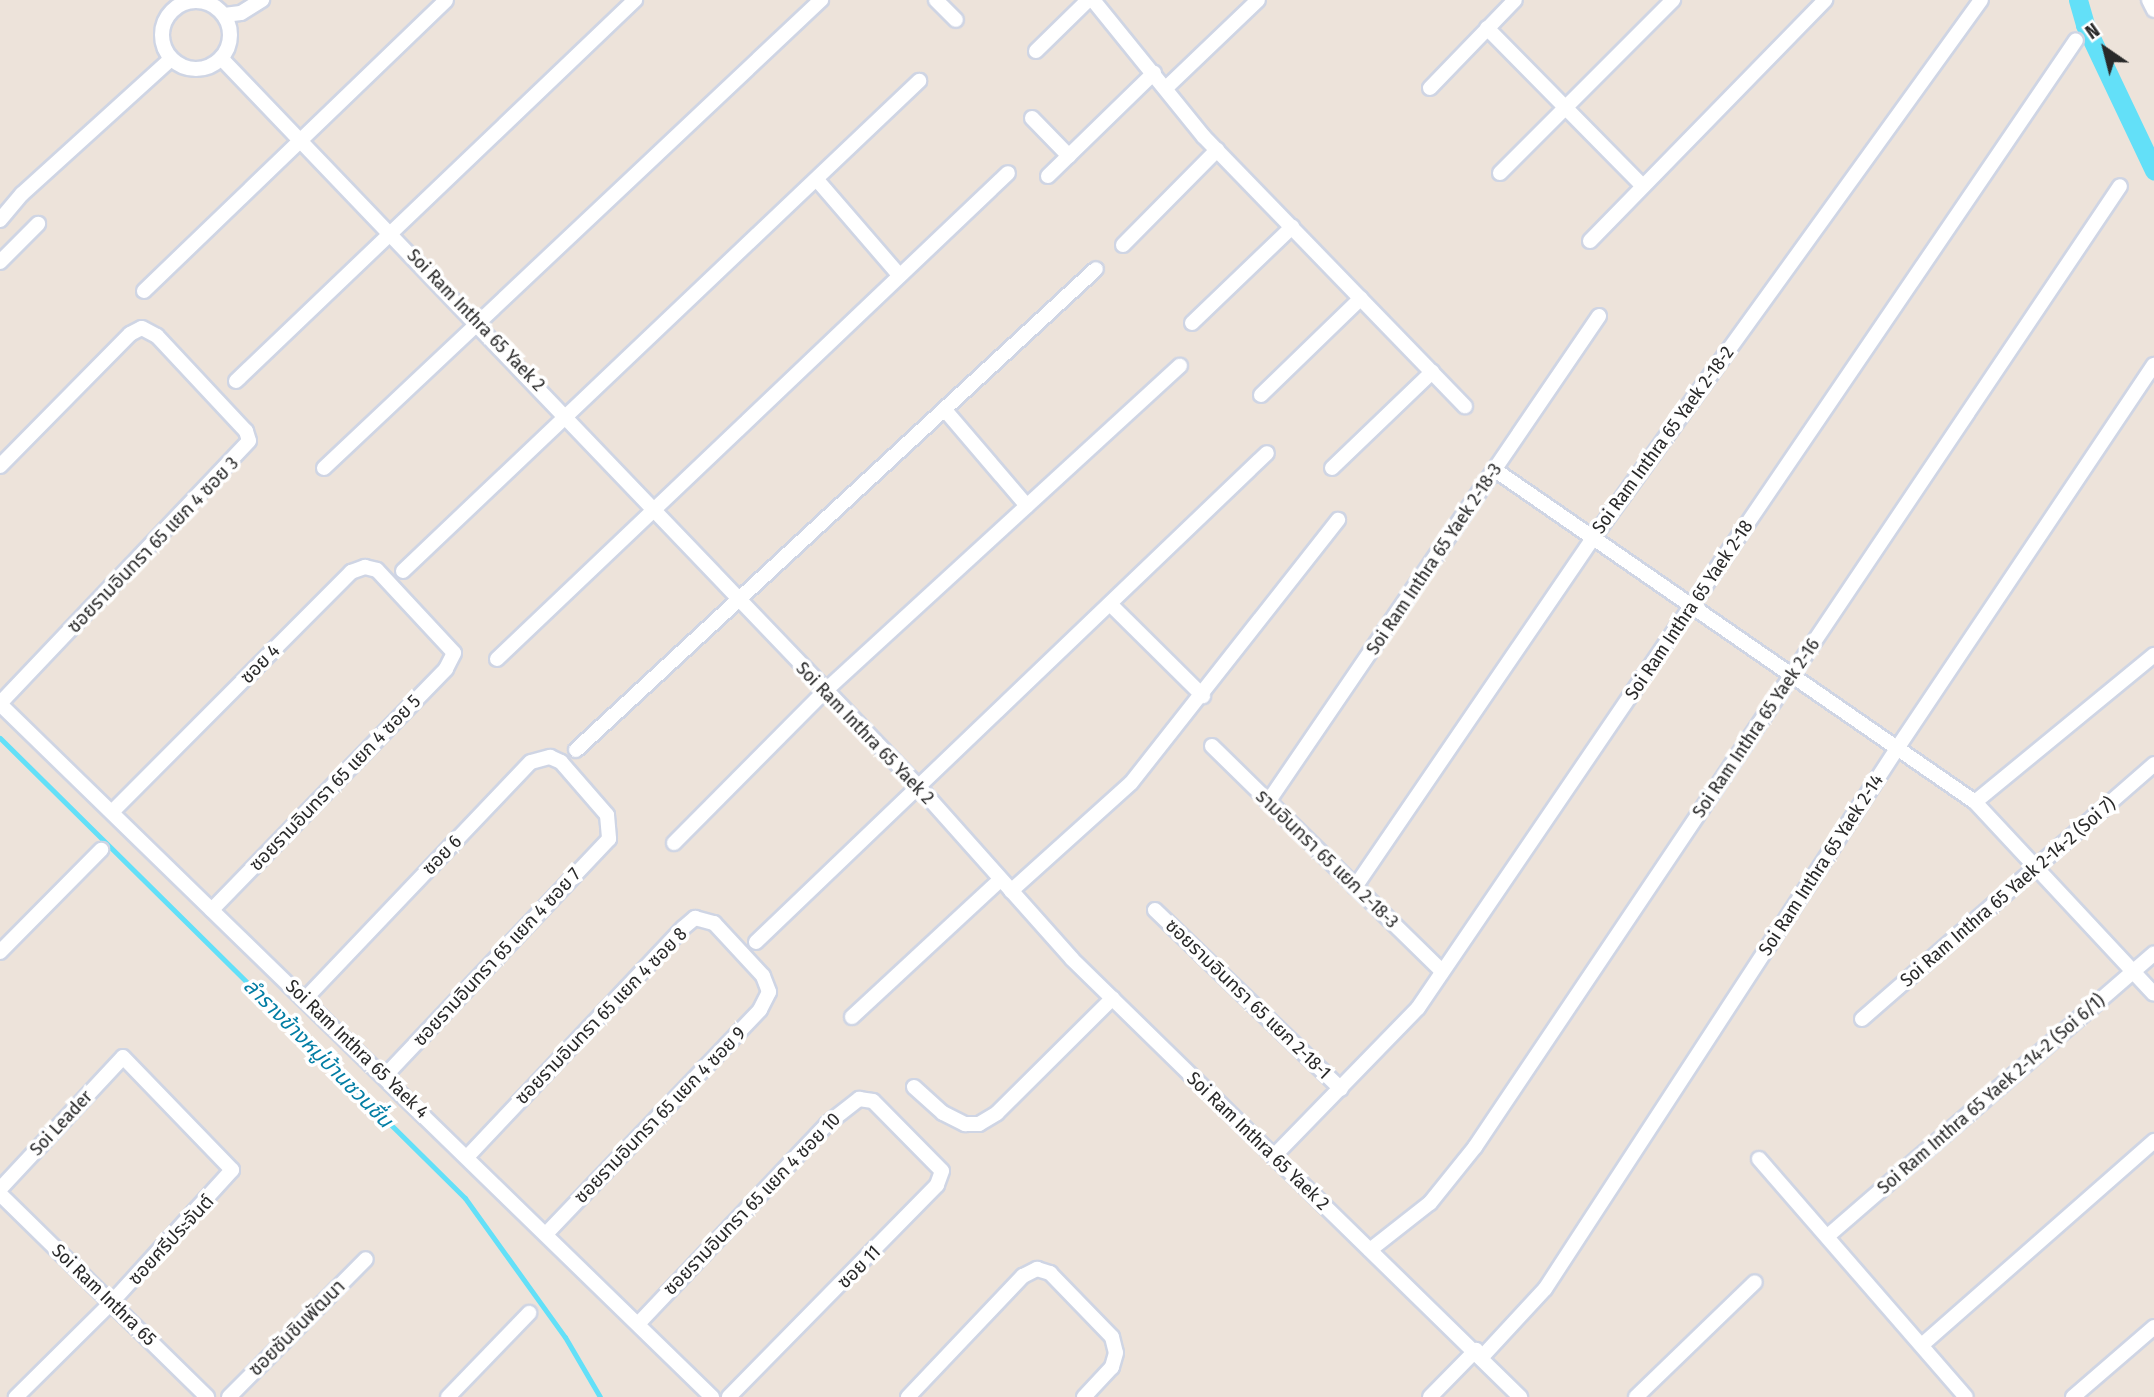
<!DOCTYPE html>
<meta charset="utf-8">
<style>
body{margin:0}
#map{position:relative;width:2154px;height:1397px;overflow:hidden;background:#ede3da;font-family:"Fira Sans Condensed","Noto Sans Thai",sans-serif}
div>[style]{position:absolute}
.stream>*{height:5px;margin:-2.5px;padding:0 2.5px;transform-origin:2.5px;border-radius:2.5px;background:#63e0f8}
.canal>*{height:19px;margin:-9.5px;padding:0 9.5px;transform-origin:9.5px;border-radius:9.5px;background:#63e0f8}
.roads{filter:drop-shadow(2px 0 #cfd5e4) drop-shadow(-2px 0 #cfd5e4) drop-shadow(0 2px #cfd5e4) drop-shadow(0 -2px #cfd5e4)}
.minor>*{height:14px;margin:-7px;padding:0 7px;transform-origin:7px;border-radius:7px;background:#fff}
.minor>.ring{margin:-7px;padding:0;box-sizing:content-box;background:none;border:14px solid #fff;border-radius:50%}
span{translate:-50% -50%;white-space:nowrap;text-align:center;line-height:1.15;-webkit-text-stroke:7px #fff;paint-order:stroke}
.street-label{font-size:19px;color:#292929}
.water-label{font-size:21px;color:#027da4;font-style:italic}
.north{position:absolute;left:2070px;top:14px;width:70px;height:70px;-webkit-text-stroke:5px #fff;paint-order:stroke;rotate:325deg;font-size:19px;font-weight:700;line-height:28px;text-align:center;color:#292929}
.north::after{content:'';display:block;margin:auto;width:24px;height:32px;background:#292929;clip-path:polygon(50% 0,100% 100%,50% 72%,0 100%)}
</style>
<div id="map">
<div class="stream">
<i style="left:0;top:738px;width:654px;rotate:44.69deg"></i>
<i style="left:465px;top:1198px;width:171px;rotate:54.3deg"></i>
<i style="left:565px;top:1337px;width:69px;rotate:59.7deg"></i>
</div>
<div class="canal">
<i style="left:2078px;top:0;width:26px;rotate:74deg"></i>
<i style="left:2085px;top:25px;width:161px;rotate:64.6deg"></i>
</div>
<div class="roads">
<div class="minor">
<i style="left:936px;top:0;width:28px;rotate:45deg"></i>
<i style="left:1093px;top:0;width:176px;rotate:51deg"></i>
<i style="left:1204px;top:137px;width:375px;rotate:45.9deg"></i>
<i style="left:2149px;top:0;width:11px;rotate:63deg"></i>
<i class="ring" style="left:162px;top:1px;width:54px;height:54px"></i>
<i style="left:224px;top:15px;width:17px;rotate:-7deg"></i>
<i style="left:241px;top:13px;width:25px;rotate:-32deg"></i>
<i style="left:1487px;top:28px;width:222px;rotate:45.4deg"></i>
<i style="left:1036px;top:51px;width:73px;rotate:-44.4deg"></i>
<i style="left:221px;top:58px;width:1009px;rotate:46.24deg"></i>
<i style="left:919px;top:787px;width:230px;rotate:48.3deg"></i>
<i style="left:1072px;top:959px;width:627px;rotate:44.35deg"></i>
<i style="left:1166px;top:88px;width:127px;rotate:-43.7deg"></i>
<i style="left:1430px;top:88px;width:122px;rotate:-46deg"></i>
<i style="left:1032px;top:118px;width:53px;rotate:45.8deg"></i>
<i style="left:1500px;top:173px;width:245px;rotate:-45deg"></i>
<i style="left:1048px;top:176px;width:148px;rotate:-44.2deg"></i>
<i style="left:818px;top:181px;width:124px;rotate:49.2deg"></i>
<i style="left:0;top:220px;width:34px;rotate:-50deg"></i>
<i style="left:22px;top:194px;width:201px;rotate:-42.2deg"></i>
<i style="left:1590px;top:241px;width:337px;rotate:-45.7deg"></i>
<i style="left:1123px;top:245px;width:134px;rotate:-45.3deg"></i>
<i style="left:0;top:262px;width:54px;rotate:-45deg"></i>
<i style="left:144px;top:291px;width:419px;rotate:-43.9deg"></i>
<i style="left:1192px;top:323px;width:139px;rotate:-43.8deg"></i>
<i style="left:236px;top:381px;width:552px;rotate:-43.68deg"></i>
<i style="left:1261px;top:395px;width:139px;rotate:-44.1deg"></i>
<i style="left:945px;top:410px;width:126px;rotate:49.5deg"></i>
<i style="left:0;top:466px;width:185px;rotate:-45.4deg"></i>
<i style="left:130px;top:334px;width:13px;rotate:-27deg"></i>
<i style="left:142px;top:328px;width:17px;rotate:28deg"></i>
<i style="left:157px;top:336px;width:130px;rotate:46.9deg"></i>
<i style="left:246px;top:431px;width:10px;rotate:73deg"></i>
<i style="left:249px;top:441px;width:361px;rotate:133.5deg"></i>
<i style="left:324px;top:468px;width:683px;rotate:-43.28deg"></i>
<i style="left:1332px;top:468px;width:139px;rotate:-43.8deg"></i>
<i style="left:1495px;top:470px;width:584px;rotate:34.67deg"></i>
<i style="left:1975px;top:802px;width:262px;rotate:47deg"></i>
<i style="left:403px;top:571px;width:712px;rotate:-43.52deg"></i>
<i style="left:1110px;top:604px;width:131px;rotate:44.7deg"></i>
<i style="left:497px;top:659px;width:705px;rotate:-43.56deg"></i>
<i style="left:0;top:704px;width:994px;rotate:44.23deg"></i>
<i style="left:1212px;top:746px;width:322px;rotate:44.4deg"></i>
<i style="left:576px;top:750px;width:708px;rotate:-42.77deg"></i>
<i style="left:1268px;top:802px;width:588px;rotate:-55.74deg"></i>
<i style="left:1975px;top:802px;width:232px;rotate:-39.4deg"></i>
<i style="left:112px;top:812px;width:339px;rotate:-45.1deg"></i>
<i style="left:351px;top:572px;width:15px;rotate:-20deg"></i>
<i style="left:365px;top:567px;width:12px;rotate:14deg"></i>
<i style="left:377px;top:570px;width:113px;rotate:47.1deg"></i>
<i style="left:454px;top:653px;width:18px;rotate:117deg"></i>
<i style="left:446px;top:669px;width:336px;rotate:134.2deg"></i>
<i style="left:674px;top:843px;width:216px;rotate:-45.2deg"></i>
<i style="left:826px;top:690px;width:480px;rotate:-42.5deg"></i>
<i style="left:1355px;top:887px;width:422px;rotate:-55.7deg"></i>
<i style="left:1593px;top:538px;width:663px;rotate:-54.2deg"></i>
<i style="left:1011px;top:891px;width:161px;rotate:-42deg"></i>
<i style="left:1131px;top:783px;width:335px;rotate:-51.8deg"></i>
<i style="left:1155px;top:910px;width:258px;rotate:43.9deg"></i>
<i style="left:756px;top:942px;width:707px;rotate:-43.74deg"></i>
<i style="left:0;top:952px;width:144px;rotate:-45.3deg"></i>
<i style="left:305px;top:999px;width:327px;rotate:-46.4deg"></i>
<i style="left:531px;top:762px;width:20px;rotate:-15deg"></i>
<i style="left:550px;top:757px;width:12px;rotate:24deg"></i>
<i style="left:561px;top:762px;width:70px;rotate:49deg"></i>
<i style="left:607px;top:815px;width:24px;rotate:85deg"></i>
<i style="left:609px;top:839px;width:326px;rotate:133.4deg"></i>
<i style="left:852px;top:1017px;width:202px;rotate:-42.8deg"></i>
<i style="left:1862px;top:1019px;width:388px;rotate:-41.1deg"></i>
<i style="left:914px;top:1087px;width:39px;rotate:42deg"></i>
<i style="left:943px;top:1113px;width:25px;rotate:27deg"></i>
<i style="left:965px;top:1124px;width:14px"></i>
<i style="left:979px;top:1124px;width:21px;rotate:-31deg"></i>
<i style="left:997px;top:1113px;width:163px;rotate:-44.8deg"></i>
<i style="left:468px;top:1156px;width:313px;rotate:-46.7deg"></i>
<i style="left:683px;top:928px;width:16px;rotate:-40deg"></i>
<i style="left:695px;top:918px;width:20px;rotate:15deg"></i>
<i style="left:714px;top:923px;width:72px;rotate:47.2deg"></i>
<i style="left:763px;top:976px;width:17px;rotate:69deg"></i>
<i style="left:769px;top:992px;width:20px;rotate:117deg"></i>
<i style="left:760px;top:1010px;width:310px;rotate:133.7deg"></i>
<i style="left:1274px;top:1156px;width:206px;rotate:-45.8deg"></i>
<i style="left:1418px;top:1008px;width:1170px;rotate:-55.79deg"></i>
<i style="left:1759px;top:1159px;width:315px;rotate:49deg"></i>
<i style="left:0;top:1189px;width:180px;rotate:-47deg"></i>
<i style="left:123px;top:1057px;width:157px;rotate:46deg"></i>
<i style="left:232px;top:1170px;width:180px;rotate:132.3deg"></i>
<i style="left:111px;top:1303px;width:134px;rotate:135.3deg"></i>
<i style="left:0;top:1194px;width:290px;rotate:44.4deg"></i>
<i style="left:1829px;top:1235px;width:430px;rotate:-40.9deg"></i>
<i style="left:1370px;top:1250px;width:76px;rotate:-38.1deg"></i>
<i style="left:1430px;top:1203px;width:72px;rotate:-51.2deg"></i>
<i style="left:1475px;top:1147px;width:1157px;rotate:-56.13deg"></i>
<i style="left:638px;top:1324px;width:275px;rotate:-46.6deg"></i>
<i style="left:827px;top:1124px;width:41px;rotate:-38deg"></i>
<i style="left:859px;top:1099px;width:14px;rotate:8deg"></i>
<i style="left:873px;top:1101px;width:98px;rotate:45.4deg"></i>
<i style="left:942px;top:1171px;width:15px;rotate:110deg"></i>
<i style="left:937px;top:1185px;width:297px;rotate:134.5deg"></i>
<i style="left:1923px;top:1344px;width:308px;rotate:-41.3deg"></i>
<i style="left:1481px;top:1358px;width:94px;rotate:-47.2deg"></i>
<i style="left:1545px;top:1289px;width:647px;rotate:-56.92deg"></i>
<i style="left:1898px;top:747px;width:460px;rotate:-56.2deg"></i>
<i style="left:229px;top:1397px;width:194px;rotate:-45.2deg"></i>
<i style="left:448px;top:1397px;width:117px;rotate:-46deg"></i>
<i style="left:908px;top:1397px;width:167px;rotate:-46.5deg"></i>
<i style="left:1023px;top:1276px;width:16px;rotate:-27deg"></i>
<i style="left:1037px;top:1269px;width:14px;rotate:17deg"></i>
<i style="left:1050px;top:1273px;width:89px;rotate:45.9deg"></i>
<i style="left:1112px;top:1337px;width:16px;rotate:76deg"></i>
<i style="left:1116px;top:1353px;width:15px;rotate:106deg"></i>
<i style="left:1112px;top:1367px;width:41px;rotate:133deg"></i>
<i style="left:1430px;top:1397px;width:66px;rotate:-45.6deg"></i>
<i style="left:1636px;top:1397px;width:165px;rotate:-44deg"></i>
<i style="left:2073px;top:1397px;width:107px;rotate:-40.8deg"></i>
</div>
</div>
<div class="street-label">
<span style="left:476px;top:320px;rotate:46deg">Soi Ram Inthra 65 Yaek 2</span>
<span style="left:1663px;top:440px;rotate:-54deg">Soi Ram Inthra 65 Yaek 2-18-2</span>
<span style="left:153px;top:545px;rotate:-46deg">ซอยรามอินทรา 65 แยก 4 ซอย 3</span>
<span style="left:1434px;top:559px;rotate:-56deg">Soi Ram Inthra 65 Yaek 2-18-3</span>
<span style="left:1689px;top:610px;rotate:-56deg">Soi Ram Inthra 65 Yaek 2-18</span>
<span style="left:260px;top:664px;rotate:-45deg">ซอย 4</span>
<span style="left:1756px;top:728px;rotate:-56deg">Soi Ram Inthra 65 Yaek 2-16</span>
<span style="left:865px;top:733px;rotate:46deg">Soi Ram Inthra 65 Yaek 2</span>
<span style="left:335px;top:783px;rotate:-46deg">ซอยรามอินทรา 65 แยก 4 ซอย 5</span>
<span style="left:442px;top:855px;rotate:-46deg">ซอย 6</span>
<span style="left:1327px;top:859px;rotate:44deg">รามอินทรา 65 แยก 2-18-3</span>
<span style="left:1821px;top:865px;rotate:-57deg">Soi Ram Inthra 65 Yaek 2-14</span>
<span style="left:2008px;top:892px;rotate:-41deg">Soi Ram Inthra 65 Yaek 2-14-2 (Soi 7)</span>
<span style="left:497px;top:957px;rotate:-47deg">ซอยรามอินทรา 65 แยก 4 ซอย 7</span>
<span style="left:1248px;top:999px;rotate:44deg">ซอยรามอินทรา 65 แยก 2-18-1</span>
<span style="left:601px;top:1016px;rotate:-46deg">ซอยรามอินทรา 65 แยก 4 ซอย 8</span>
<span style="left:357px;top:1049px;rotate:44deg">Soi Ram Inthra 65 Yaek 4</span>
<span style="left:1991px;top:1094px;rotate:-41deg">Soi Ram Inthra 65 Yaek 2-14-2 (Soi 6/1)</span>
<span style="left:660px;top:1115px;rotate:-46deg">ซอยรามอินทรา 65 แยก 4 ซอย 9</span>
<span style="left:61px;top:1123px;rotate:-47deg">Soi Leader</span>
<span style="left:1258px;top:1141px;rotate:44deg">Soi Ram Inthra 65 Yaek 2</span>
<span style="left:752px;top:1204px;rotate:-46deg">ซอยรามอินทรา 65 แยก 4 ซอย 10</span>
<span style="left:171px;top:1240px;rotate:-47deg">ซอยศรีประจันต์</span>
<span style="left:859px;top:1267px;rotate:-45deg">ซอย 11</span>
<span style="left:104px;top:1295px;rotate:44deg">Soi Ram Inthra 65</span>
<span style="left:297px;top:1328px;rotate:-45deg">ซอยซันชินพัฒนา</span>
</div>
<div class="water-label">
<span style="left:318px;top:1053px;rotate:45deg">ลำรางข้างหมู่บ้านชวนชื่น</span>
</div>
<div class="north">N</div>
</div>
